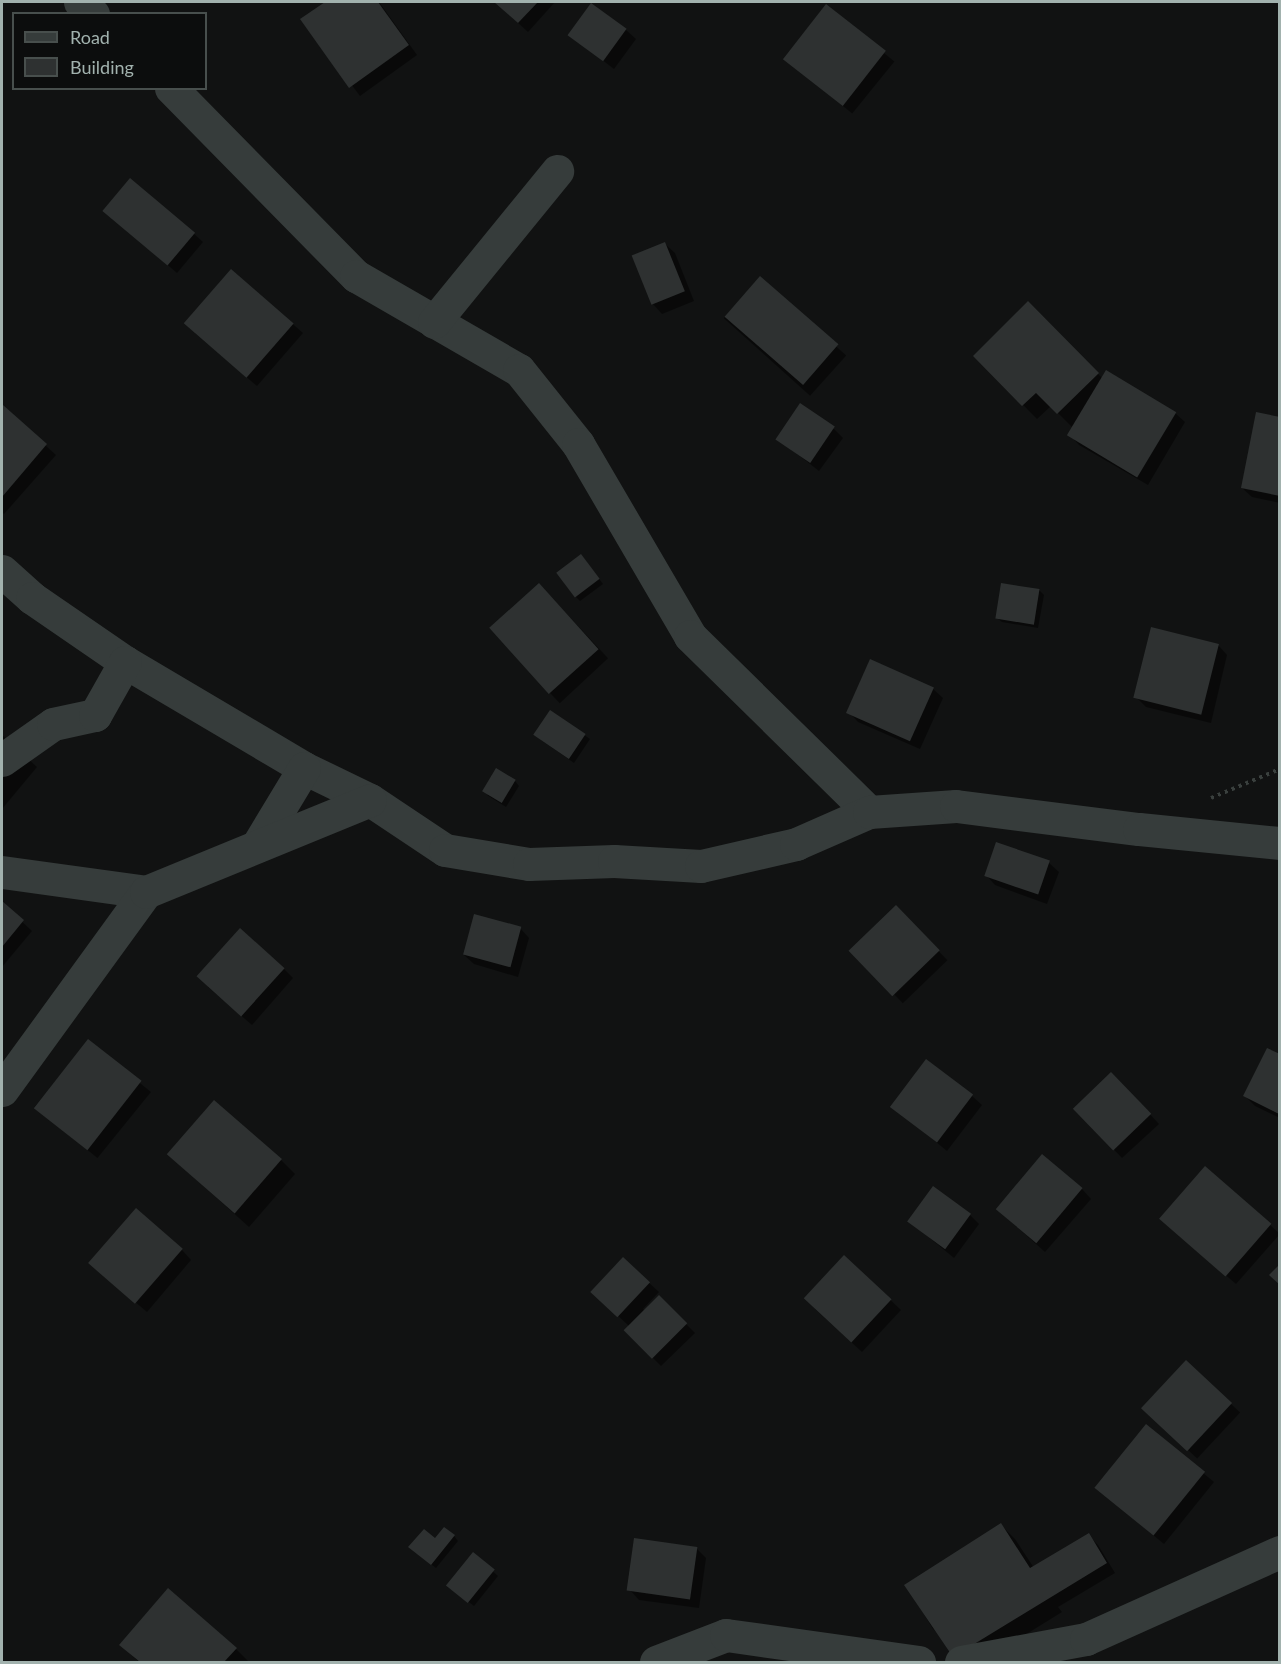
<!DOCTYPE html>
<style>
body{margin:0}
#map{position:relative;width:1281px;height:1664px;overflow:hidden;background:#111212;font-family:Lato,sans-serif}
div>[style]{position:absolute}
.shadow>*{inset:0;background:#0007;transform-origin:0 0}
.building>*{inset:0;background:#2e3131;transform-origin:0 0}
.path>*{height:4px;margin-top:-2px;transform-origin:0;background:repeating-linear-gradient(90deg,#3a403e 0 3px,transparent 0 7.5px)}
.minor>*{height:33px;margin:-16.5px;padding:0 16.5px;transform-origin:16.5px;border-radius:16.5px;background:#363c3b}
span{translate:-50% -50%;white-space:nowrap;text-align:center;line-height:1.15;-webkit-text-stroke:6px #0c0d0d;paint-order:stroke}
.frame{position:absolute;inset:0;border:3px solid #a2b2ae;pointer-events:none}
.legend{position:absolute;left:12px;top:12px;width:195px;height:78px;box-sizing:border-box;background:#0c0d0d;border:2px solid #484f4d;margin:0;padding:8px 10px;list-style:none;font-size:18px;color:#a2b2ae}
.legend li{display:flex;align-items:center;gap:12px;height:30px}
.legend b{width:30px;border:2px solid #484f4d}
</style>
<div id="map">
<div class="shadow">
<i style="clip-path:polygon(328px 2px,379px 2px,417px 55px,360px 96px,302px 19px)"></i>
<i style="clip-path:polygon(495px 2px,555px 2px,528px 32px)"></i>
<i style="left:826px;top:6px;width:88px;height:67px;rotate:39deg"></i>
<i style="clip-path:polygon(626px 30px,636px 39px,614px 69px,571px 36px)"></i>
<i style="clip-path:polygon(105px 211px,193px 233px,203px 242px,177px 273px)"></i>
<i style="clip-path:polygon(665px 244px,675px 253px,694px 301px,662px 314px,653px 304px)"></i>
<i style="clip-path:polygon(232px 271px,303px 333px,257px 386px,195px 333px)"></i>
<i style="left:760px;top:278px;width:116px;height:54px;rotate:42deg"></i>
<i style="clip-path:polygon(1028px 303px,1103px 379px,1175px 413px,1185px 422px,1148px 485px,1079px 445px,1070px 435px,1077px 422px,1072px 427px,1051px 406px,1037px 419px,975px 356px)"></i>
<i style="clip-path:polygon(3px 407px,56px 455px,4px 514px,2px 512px)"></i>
<i style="clip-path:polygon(1280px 419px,1280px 503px,1252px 497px,1242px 488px)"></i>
<i style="clip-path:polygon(834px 429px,843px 438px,819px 471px,777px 438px)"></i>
<i style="clip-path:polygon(585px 560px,603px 584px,580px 601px,576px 597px)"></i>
<i style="clip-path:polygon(1039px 590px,1044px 595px,1038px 628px,1002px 622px,997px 618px)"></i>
<i style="left:548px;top:594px;width:88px;height:66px;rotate:47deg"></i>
<i style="clip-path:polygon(1218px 645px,1227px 655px,1211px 723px,1146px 707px,1136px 697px)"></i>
<i style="clip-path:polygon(933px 689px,943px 698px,920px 749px,858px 722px,849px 712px)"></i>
<i style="clip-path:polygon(551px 712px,590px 739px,574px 763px,540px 739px)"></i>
<i style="clip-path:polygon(2px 735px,37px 767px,2px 809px)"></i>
<i style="clip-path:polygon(515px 781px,519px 786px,506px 807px,487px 795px)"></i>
<i style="clip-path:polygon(1049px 863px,1059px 872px,1047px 904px,995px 885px,986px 875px)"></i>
<i style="clip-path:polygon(2px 903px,32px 931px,2px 967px)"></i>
<i style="left:896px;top:907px;width:74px;height:62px;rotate:46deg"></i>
<i style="clip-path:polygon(520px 928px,529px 938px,518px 977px,474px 964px,464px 955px)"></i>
<i style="clip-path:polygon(284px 969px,293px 978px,252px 1025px,208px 987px)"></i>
<i style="left:88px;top:1041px;width:81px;height:85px;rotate:39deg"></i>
<i style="clip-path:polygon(1280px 1056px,1280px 1118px,1255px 1106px,1245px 1096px)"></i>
<i style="clip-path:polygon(1121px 1083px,1159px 1124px,1122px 1158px,1074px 1108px)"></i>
<i style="clip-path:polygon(972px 1096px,982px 1105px,947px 1151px,892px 1106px)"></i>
<i style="clip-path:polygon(168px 1154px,281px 1160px,295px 1174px,249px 1227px)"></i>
<i style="clip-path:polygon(1082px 1189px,1091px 1199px,1045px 1252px,997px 1209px)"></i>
<i style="clip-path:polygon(970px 1215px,979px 1224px,954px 1258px,908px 1220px)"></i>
<i style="clip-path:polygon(1270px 1225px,1280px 1234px,1236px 1284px,1171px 1228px)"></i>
<i style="clip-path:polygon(182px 1250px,191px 1260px,147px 1312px,101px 1273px)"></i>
<i style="clip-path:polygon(845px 1257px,901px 1310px,862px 1352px,815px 1309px)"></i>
<i style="clip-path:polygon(623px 1259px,659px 1292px,643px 1309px,645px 1311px,659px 1297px,695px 1333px,661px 1366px,625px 1330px,629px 1326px,602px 1301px)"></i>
<i style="left:1186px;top:1362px;width:74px;height:63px;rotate:43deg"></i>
<i style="clip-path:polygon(1146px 1426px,1214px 1482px,1164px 1544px,1106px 1496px)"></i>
<i style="clip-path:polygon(1001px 1525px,1015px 1539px,1034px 1568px,1088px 1535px,1098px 1545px,1115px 1573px,1058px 1607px,1062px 1612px,981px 1662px,944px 1639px,933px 1629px,906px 1585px)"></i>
<i style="clip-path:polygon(454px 1536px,458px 1541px,436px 1568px,414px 1551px,436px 1540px)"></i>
<i style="clip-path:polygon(696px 1548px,706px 1558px,699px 1608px,639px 1600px,630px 1590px)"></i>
<i style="clip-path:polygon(473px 1554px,498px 1576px,474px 1606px,452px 1589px)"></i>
<i style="clip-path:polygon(121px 1645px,236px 1649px,249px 1662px,139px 1662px)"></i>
</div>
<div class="building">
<i style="clip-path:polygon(325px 2px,378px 2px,409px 45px,349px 88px,300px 19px)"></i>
<i style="clip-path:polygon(494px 2px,538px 2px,518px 23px)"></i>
<i style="left:591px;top:3px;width:44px;height:40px;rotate:36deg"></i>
<i style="left:826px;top:4px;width:76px;height:70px;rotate:38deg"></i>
<i style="left:130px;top:178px;width:85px;height:43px;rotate:40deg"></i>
<i style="left:665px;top:242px;width:53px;height:36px;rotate:68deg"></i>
<i style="left:231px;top:269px;width:83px;height:72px;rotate:41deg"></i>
<i style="left:760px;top:276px;width:104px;height:54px;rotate:41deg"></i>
<i style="clip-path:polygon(1028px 301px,1099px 373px,1057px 414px,1036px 393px,1022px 406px,973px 356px)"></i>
<i style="left:1106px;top:370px;width:82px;height:76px;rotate:31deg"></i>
<i style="left:800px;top:403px;width:42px;height:44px;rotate:34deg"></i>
<i style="clip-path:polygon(3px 405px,47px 444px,2px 497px,2px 407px)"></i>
<i style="clip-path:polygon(1256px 412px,1280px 417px,1280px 496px,1241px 488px)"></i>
<i style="left:581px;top:554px;width:31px;height:31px;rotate:53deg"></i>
<i style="left:539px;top:583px;width:89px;height:67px;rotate:48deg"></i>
<i style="left:1001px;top:583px;width:39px;height:36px;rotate:9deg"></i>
<i style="left:1151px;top:627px;width:70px;height:73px;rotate:14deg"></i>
<i style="left:870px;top:659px;width:70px;height:59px;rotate:24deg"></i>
<i style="left:550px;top:710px;width:43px;height:30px;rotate:34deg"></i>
<i style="left:496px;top:768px;width:23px;height:27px;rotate:31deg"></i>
<i style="left:996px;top:842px;width:57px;height:36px;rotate:19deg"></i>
<i style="clip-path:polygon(2px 901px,24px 920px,2px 947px)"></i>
<i style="left:896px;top:905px;width:63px;height:66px;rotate:46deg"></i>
<i style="left:474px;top:914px;width:49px;height:42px;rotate:15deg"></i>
<i style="left:240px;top:928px;width:60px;height:65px;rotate:42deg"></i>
<i style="left:88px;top:1039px;width:68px;height:88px;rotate:38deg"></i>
<i style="clip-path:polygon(1267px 1048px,1280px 1054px,1279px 1114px,1243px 1096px)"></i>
<i style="left:926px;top:1059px;width:59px;height:60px;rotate:37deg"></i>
<i style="left:1111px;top:1072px;width:58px;height:53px;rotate:46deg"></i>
<i style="left:214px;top:1100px;width:90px;height:72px;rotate:41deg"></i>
<i style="left:1042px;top:1154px;width:53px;height:72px;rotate:40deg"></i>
<i style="left:1205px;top:1166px;width:88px;height:70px;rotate:41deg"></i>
<i style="left:933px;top:1186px;width:47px;height:44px;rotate:36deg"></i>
<i style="left:136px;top:1208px;width:62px;height:73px;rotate:41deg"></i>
<i style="left:844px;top:1255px;width:65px;height:59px;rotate:43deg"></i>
<i style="left:623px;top:1257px;width:37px;height:48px;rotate:43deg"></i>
<i style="clip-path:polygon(1280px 1264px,1280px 1285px,1269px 1275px)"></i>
<i style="left:659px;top:1295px;width:40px;height:50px;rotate:45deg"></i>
<i style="left:1186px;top:1360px;width:63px;height:66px;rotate:43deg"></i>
<i style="left:1146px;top:1424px;width:76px;height:82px;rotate:39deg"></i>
<i style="clip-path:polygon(1001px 1523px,1030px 1568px,1089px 1533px,1107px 1563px,953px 1657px,904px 1585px)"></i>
<i style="clip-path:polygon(444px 1527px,455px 1535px,431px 1565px,408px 1547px,424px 1529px,435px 1538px)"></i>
<i style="left:634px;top:1538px;width:64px;height:53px;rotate:8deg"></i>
<i style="left:473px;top:1552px;width:28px;height:43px;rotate:39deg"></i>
<i style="clip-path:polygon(168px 1588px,237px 1648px,224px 1662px,140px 1662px,119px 1645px)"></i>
</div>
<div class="path">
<i style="left:1211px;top:798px;width:75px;rotate:-22.8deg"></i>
</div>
<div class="minor">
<i style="left:80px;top:2px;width:18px;rotate:43deg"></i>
<i style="left:171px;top:88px;width:264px;rotate:45.5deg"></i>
<i style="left:356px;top:276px;width:188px;rotate:30deg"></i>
<i style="left:519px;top:370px;width:95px;rotate:51.4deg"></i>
<i style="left:578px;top:444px;width:222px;rotate:59.7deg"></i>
<i style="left:690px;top:636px;width:251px;rotate:44.5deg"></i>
<i style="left:434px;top:322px;width:195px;rotate:-50.8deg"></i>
<i style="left:2px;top:571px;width:40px;rotate:42deg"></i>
<i style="left:32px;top:598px;width:113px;rotate:34.5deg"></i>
<i style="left:125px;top:662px;width:208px;rotate:30.6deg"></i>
<i style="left:304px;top:768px;width:73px;rotate:25.9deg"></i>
<i style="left:370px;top:800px;width:90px;rotate:33.7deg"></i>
<i style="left:445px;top:850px;width:85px;rotate:9.5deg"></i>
<i style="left:529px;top:864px;width:85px;rotate:-2deg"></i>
<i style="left:614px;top:861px;width:87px;rotate:3.3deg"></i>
<i style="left:701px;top:866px;width:98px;rotate:-13deg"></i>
<i style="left:796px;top:844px;width:80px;rotate:-23.7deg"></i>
<i style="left:869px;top:812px;width:87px;rotate:-3.9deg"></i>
<i style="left:956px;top:806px;width:184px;rotate:7.2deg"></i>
<i style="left:1139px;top:829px;width:142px;rotate:5.7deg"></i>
<i style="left:2px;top:760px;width:62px;rotate:-35.2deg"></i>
<i style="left:53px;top:724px;width:43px;rotate:-12.1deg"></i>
<i style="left:95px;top:715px;width:61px;rotate:-60.5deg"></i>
<i style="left:257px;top:846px;width:91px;rotate:-58.9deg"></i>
<i style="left:2px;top:872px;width:145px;rotate:7.9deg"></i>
<i style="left:2px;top:1090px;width:245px;rotate:-54deg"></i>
<i style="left:146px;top:892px;width:242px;rotate:-22.3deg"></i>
<i style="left:656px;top:1662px;width:75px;rotate:-21.1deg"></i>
<i style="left:726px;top:1635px;width:195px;rotate:8deg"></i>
<i style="left:961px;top:1662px;width:127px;rotate:-10.4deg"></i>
<i style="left:1086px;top:1639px;width:213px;rotate:-24.2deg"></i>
</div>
<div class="frame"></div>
<ul class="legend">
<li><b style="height:8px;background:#363c3b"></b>Road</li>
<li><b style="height:16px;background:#2e3131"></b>Building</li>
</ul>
</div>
